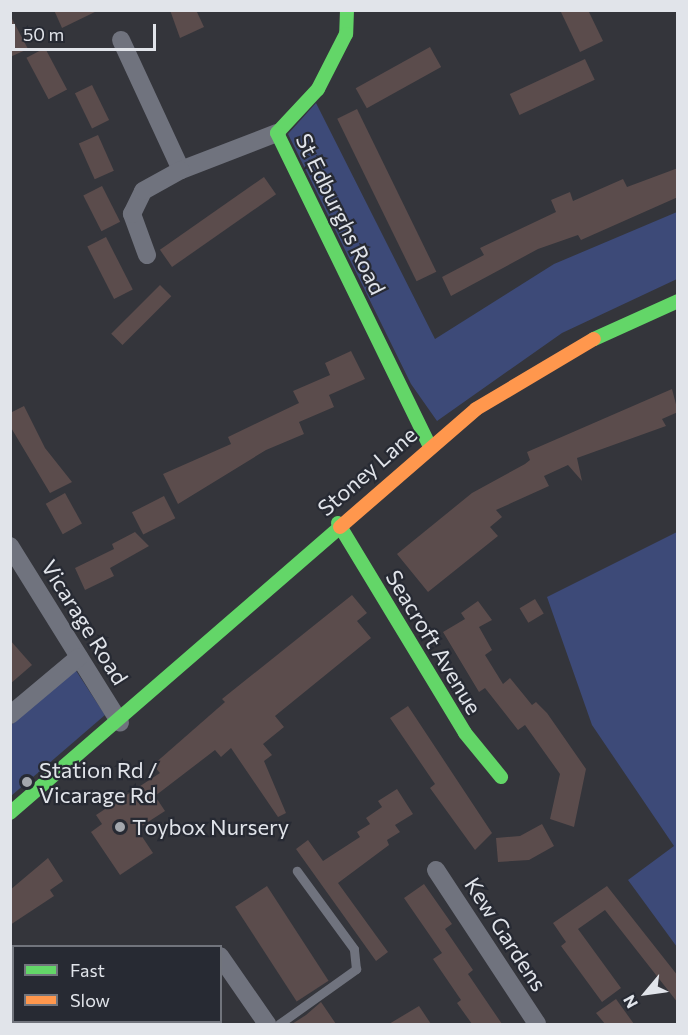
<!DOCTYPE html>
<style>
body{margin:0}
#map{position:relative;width:688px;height:1035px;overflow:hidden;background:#34353b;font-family:Commissioner,sans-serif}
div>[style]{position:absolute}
.green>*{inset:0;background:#3d4a78}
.building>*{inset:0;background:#5b4c4c;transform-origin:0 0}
.lane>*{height:9px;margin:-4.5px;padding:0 4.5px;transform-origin:4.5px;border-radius:4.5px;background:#70737e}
.street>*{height:18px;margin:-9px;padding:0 9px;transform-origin:9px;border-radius:9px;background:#70737e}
.fast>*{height:14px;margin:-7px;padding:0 7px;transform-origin:7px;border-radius:7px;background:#63d668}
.slow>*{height:14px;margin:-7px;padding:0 7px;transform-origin:7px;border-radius:7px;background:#ff974d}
.dots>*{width:16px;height:16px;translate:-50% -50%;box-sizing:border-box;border:3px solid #272a33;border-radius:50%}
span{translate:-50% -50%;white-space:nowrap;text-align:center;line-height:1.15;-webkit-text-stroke:4.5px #272a33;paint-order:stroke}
.street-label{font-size:22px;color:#e1e4ea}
.poi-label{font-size:22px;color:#e1e4ea}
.left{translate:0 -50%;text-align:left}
.frame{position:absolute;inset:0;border:12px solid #e1e4ea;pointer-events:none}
.legend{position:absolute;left:12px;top:945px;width:210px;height:78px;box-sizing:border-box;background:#272a33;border:2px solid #71747c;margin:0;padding:8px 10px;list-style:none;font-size:18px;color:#e1e4ea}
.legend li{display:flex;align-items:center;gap:12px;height:30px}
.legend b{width:30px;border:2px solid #71747c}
.north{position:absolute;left:616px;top:963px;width:60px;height:60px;-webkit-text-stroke:4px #272a33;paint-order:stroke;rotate:241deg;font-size:16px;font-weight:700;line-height:24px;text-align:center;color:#e1e4ea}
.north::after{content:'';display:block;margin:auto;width:21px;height:27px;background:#e1e4ea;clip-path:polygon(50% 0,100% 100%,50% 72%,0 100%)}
.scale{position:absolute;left:12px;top:24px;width:144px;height:27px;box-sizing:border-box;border:3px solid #e1e4ea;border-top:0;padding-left:8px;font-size:18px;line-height:21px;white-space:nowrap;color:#e1e4ea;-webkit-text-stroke:4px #272a33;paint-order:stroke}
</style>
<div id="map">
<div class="green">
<i style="clip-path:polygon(316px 103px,435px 339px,554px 264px,677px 212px,677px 279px,562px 333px,437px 421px,411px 384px,288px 134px)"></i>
<i style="clip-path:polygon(677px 532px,677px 947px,628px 880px,674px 846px,592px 725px,547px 597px)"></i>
<i style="clip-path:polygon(75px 669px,105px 715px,11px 796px,10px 726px)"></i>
</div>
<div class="building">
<i style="clip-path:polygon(54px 10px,99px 10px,62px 28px)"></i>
<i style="clip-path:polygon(170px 10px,196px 10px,204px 27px,180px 38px)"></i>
<i style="clip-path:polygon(560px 10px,588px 10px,603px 41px,580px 52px)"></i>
<i style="clip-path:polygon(10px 15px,28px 49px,10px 57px)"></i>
<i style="left:430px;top:47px;width:23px;height:85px;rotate:61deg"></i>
<i style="left:45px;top:48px;width:47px;height:21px;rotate:62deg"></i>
<i style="left:585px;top:59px;width:23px;height:83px;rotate:65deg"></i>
<i style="left:92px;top:85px;width:39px;height:19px;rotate:64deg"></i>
<i style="left:357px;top:109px;width:181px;height:22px;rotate:64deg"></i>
<i style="left:98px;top:135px;width:39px;height:21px;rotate:66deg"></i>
<i style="clip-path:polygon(678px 168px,678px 197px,581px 240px,578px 235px,538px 249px,451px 296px,442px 277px,484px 255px,480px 248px,556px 212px,551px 200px,570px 192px,573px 201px,623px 179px,627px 187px)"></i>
<i style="left:264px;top:177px;width:21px;height:127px;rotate:55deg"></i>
<i style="left:102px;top:186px;width:40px;height:21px;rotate:63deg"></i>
<i style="left:106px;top:237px;width:59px;height:21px;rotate:63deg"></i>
<i style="left:160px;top:285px;width:16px;height:69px;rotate:45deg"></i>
<i style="clip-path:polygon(351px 351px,365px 379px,329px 395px,334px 407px,299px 422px,304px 434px,266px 450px,178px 504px,163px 474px,231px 444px,228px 437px,299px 403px,293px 391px,330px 375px,325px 363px)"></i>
<i style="clip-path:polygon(672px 389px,678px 412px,662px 419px,666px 426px,577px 458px,582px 481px,568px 465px,544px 476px,549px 486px,496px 510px,502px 517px,490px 527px,498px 536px,428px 592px,397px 554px,472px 493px,525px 464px,530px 460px,527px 452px)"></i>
<i style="clip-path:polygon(24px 406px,45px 448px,72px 482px,50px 493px,10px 426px,10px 413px)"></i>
<i style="left:65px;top:493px;width:35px;height:22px;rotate:61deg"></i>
<i style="left:164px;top:496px;width:25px;height:36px;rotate:63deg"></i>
<i style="clip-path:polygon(135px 532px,149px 546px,110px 568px,114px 576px,85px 590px,75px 568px,114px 549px,112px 544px)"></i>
<i style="clip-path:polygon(352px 595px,367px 613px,357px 621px,371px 638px,275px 716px,284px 727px,263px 744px,272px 755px,264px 761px,286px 813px,278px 817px,231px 748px,221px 757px,215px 750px,155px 796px,165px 811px,137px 829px,153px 853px,120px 875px,91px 832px,102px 824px,96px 815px,160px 773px,153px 765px,225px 702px,222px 699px)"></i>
<i style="left:535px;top:599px;width:17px;height:18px;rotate:59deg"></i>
<i style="clip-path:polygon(478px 601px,492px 620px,479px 627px,492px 650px,485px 655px,503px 684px,510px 678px,532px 705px,536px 702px,547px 713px,586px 769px,574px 827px,550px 819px,560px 774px,525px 725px,518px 730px,485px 688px,479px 692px,443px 632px,465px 619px,461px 613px)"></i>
<i style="clip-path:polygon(10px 640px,32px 665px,10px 684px)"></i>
<i style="clip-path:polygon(408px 706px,492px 833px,475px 850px,430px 788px,435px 784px,390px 718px)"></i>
<i style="clip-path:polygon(397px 789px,413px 814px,395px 825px,400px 832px,387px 840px,389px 845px,338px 883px,388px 952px,376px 961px,296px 849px,308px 840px,323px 861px,360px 837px,357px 832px,370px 824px,366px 818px,382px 807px,378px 801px)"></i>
<i style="clip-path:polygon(542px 824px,554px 846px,529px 860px,498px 862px,496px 838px,520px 836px)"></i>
<i style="clip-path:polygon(48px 858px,63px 881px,50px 890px,54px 896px,10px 925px,10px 890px)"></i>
<i style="clip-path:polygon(424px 884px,452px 924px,445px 929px,473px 970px,468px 974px,502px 1024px,472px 1024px,457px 1003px,461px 1000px,433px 959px,442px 953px,404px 898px)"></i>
<i style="left:267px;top:886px;width:113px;height:38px;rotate:57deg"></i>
<i style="clip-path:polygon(607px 886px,678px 976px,678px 1003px,605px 910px,578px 929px,621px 988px,602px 1002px,561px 946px,566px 942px,553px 923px)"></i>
<i style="clip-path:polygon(616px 999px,634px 1024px,605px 1024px,596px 1013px)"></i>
<i style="clip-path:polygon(321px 1002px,336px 1024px,292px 1024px,306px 1015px)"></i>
<i style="clip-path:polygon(419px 1006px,431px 1024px,389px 1024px)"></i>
</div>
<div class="lane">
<i style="left:279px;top:1024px;width:95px;rotate:-35.5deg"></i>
<i style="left:356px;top:969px;width:20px;rotate:-96deg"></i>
<i style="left:354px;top:949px;width:97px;rotate:-126.2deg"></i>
</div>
<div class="street">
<i style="left:121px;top:40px;width:143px;rotate:65.2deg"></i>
<i style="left:181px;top:170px;width:103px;rotate:-21.1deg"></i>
<i style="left:147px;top:255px;width:44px;rotate:-110.1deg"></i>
<i style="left:132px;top:214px;width:25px;rotate:-64deg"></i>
<i style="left:143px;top:191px;width:43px;rotate:-28.9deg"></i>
<i style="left:10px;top:546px;width:208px;rotate:58.1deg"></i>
<i style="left:10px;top:715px;width:90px;rotate:-40deg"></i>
<i style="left:436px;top:870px;width:184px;rotate:56.7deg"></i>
<i style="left:220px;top:956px;width:83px;rotate:55.3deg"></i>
</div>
<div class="fast">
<i style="left:347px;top:10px;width:24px;rotate:92deg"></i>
<i style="left:346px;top:34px;width:62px;rotate:117deg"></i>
<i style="left:318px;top:89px;width:60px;rotate:133deg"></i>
<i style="left:277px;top:133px;width:347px;rotate:64deg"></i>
<i style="left:594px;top:339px;width:92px;rotate:-24.3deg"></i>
<i style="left:338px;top:523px;width:245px;rotate:58.8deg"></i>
<i style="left:465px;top:733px;width:57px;rotate:50.7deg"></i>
<i style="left:10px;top:813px;width:437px;rotate:-40.9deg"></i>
</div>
<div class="slow">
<i style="left:340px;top:527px;width:180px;rotate:-40.9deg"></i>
<i style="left:476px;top:409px;width:137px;rotate:-30.7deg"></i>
</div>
<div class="dots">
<i style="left:27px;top:782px;background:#a4a7ad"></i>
<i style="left:120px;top:827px;background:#a4a7ad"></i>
</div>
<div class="street-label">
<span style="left:341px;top:214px;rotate:64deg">St Edburghs Road</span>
<span style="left:367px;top:471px;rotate:-41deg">Stoney Lane</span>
<span style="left:85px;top:622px;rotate:58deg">Vicarage Road</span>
<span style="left:434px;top:642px;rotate:59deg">Seacroft Avenue</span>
<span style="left:506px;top:934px;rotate:57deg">Kew Gardens</span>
</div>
<div class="poi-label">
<span class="left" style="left:39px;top:782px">Station Rd /<br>Vicarage Rd</span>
<span class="left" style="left:132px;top:827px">Toybox Nursery</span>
</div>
<div class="frame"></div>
<ul class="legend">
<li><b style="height:8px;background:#63d668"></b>Fast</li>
<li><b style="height:8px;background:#ff974d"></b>Slow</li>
</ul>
<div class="north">N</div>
<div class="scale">50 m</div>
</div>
